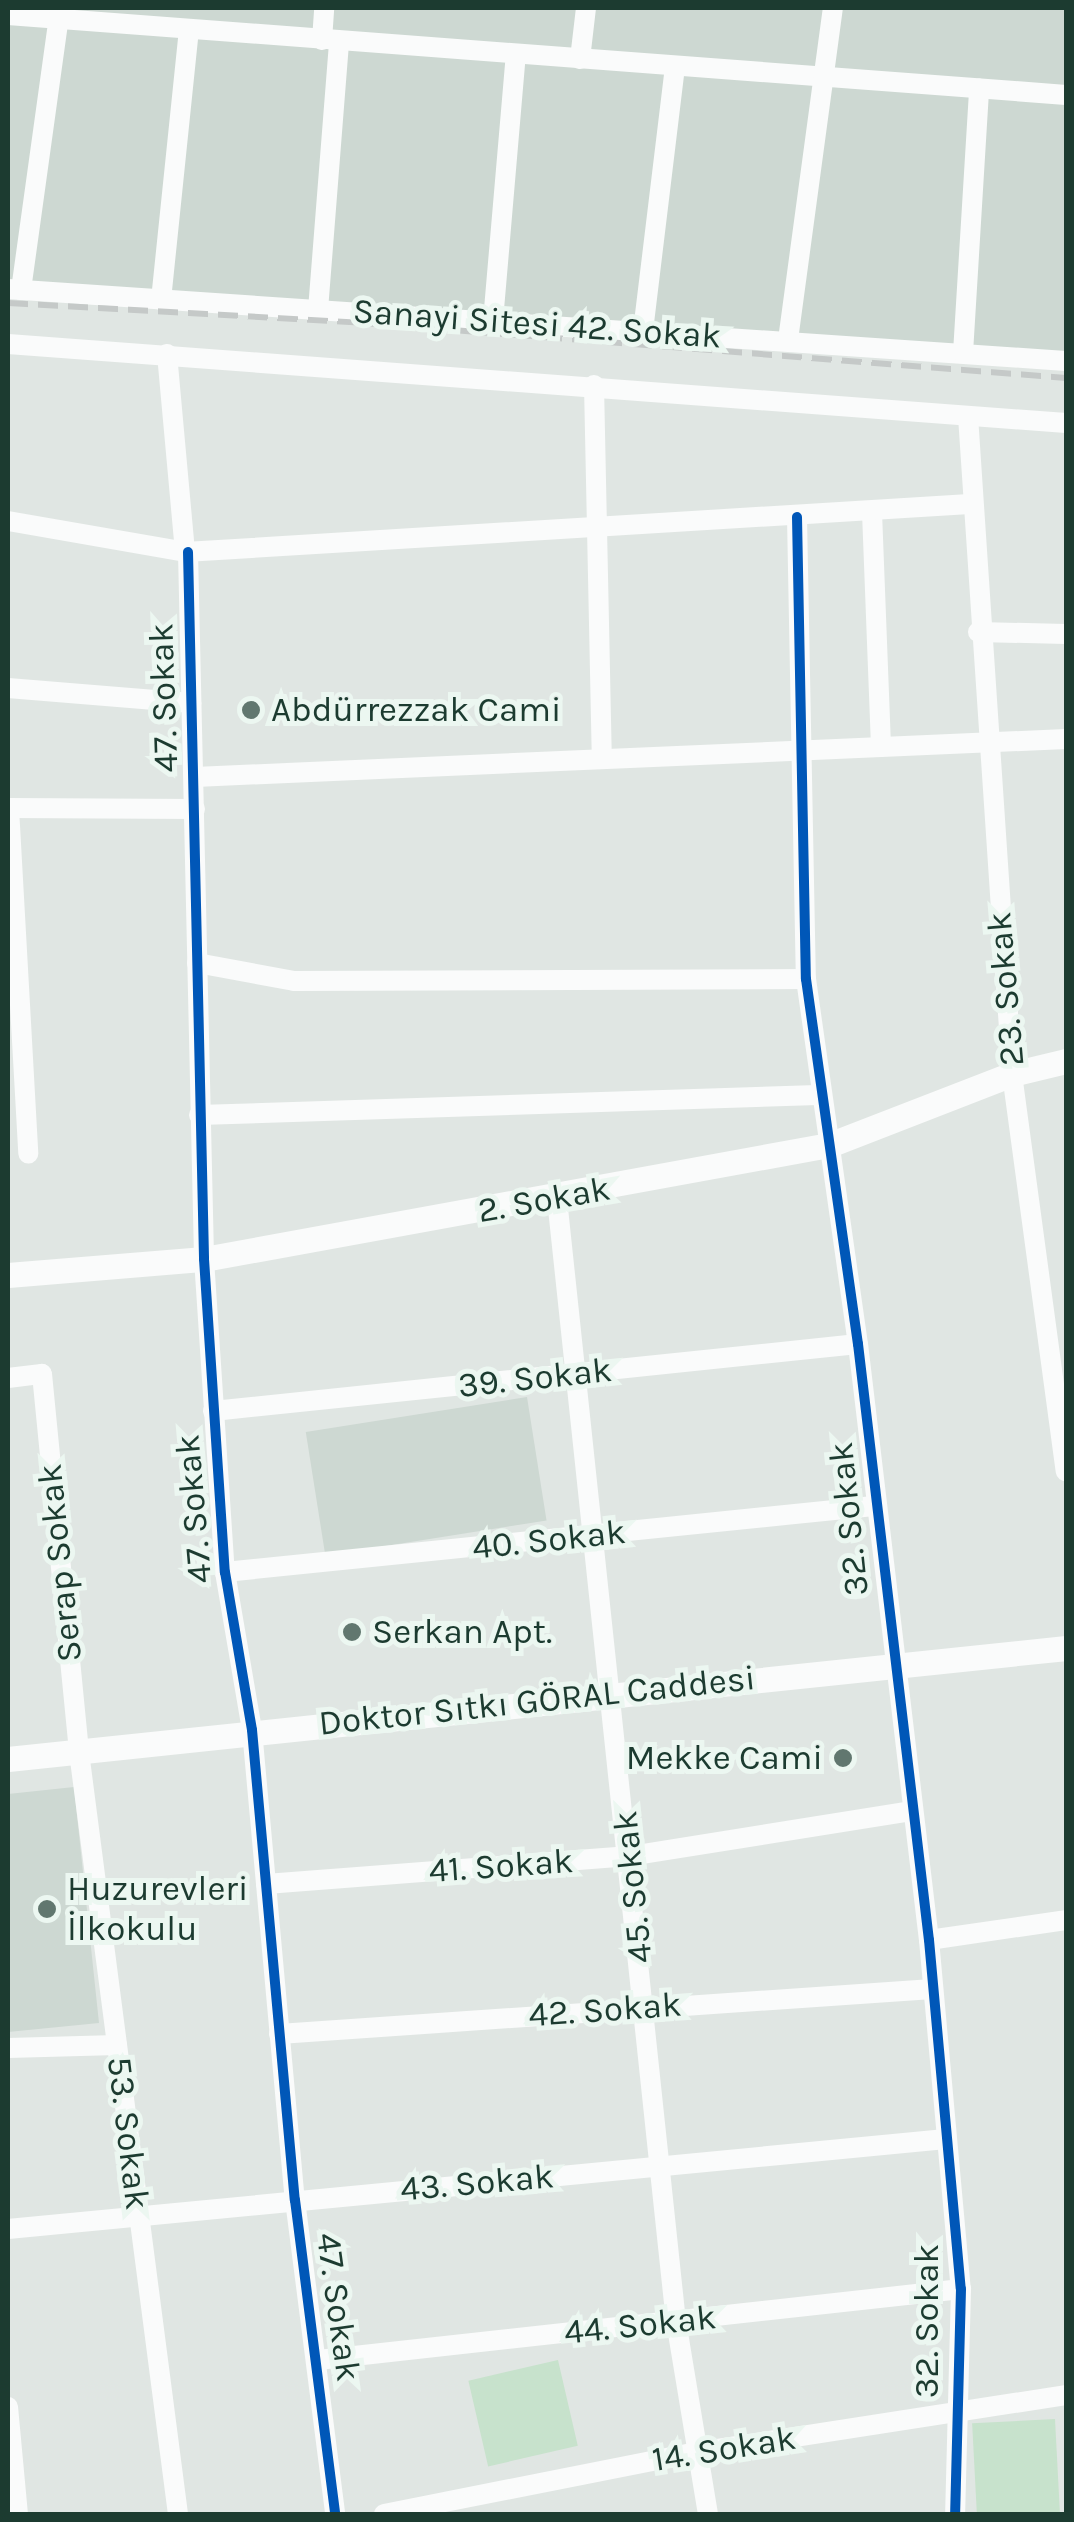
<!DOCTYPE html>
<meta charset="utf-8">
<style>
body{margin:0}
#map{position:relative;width:1074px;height:2522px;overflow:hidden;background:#e0e6e3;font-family:Karla,sans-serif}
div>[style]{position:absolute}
.built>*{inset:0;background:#cdd8d2;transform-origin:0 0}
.green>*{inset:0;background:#c7e2cc;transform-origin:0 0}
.minor>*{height:20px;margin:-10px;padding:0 10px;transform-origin:10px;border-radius:10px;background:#fafbfb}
.tertiary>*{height:25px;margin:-12.5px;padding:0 12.5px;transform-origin:12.5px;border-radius:12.5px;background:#fafbfb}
.rail>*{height:6px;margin-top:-3px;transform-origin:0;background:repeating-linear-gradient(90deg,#c5c9c8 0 20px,transparent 0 30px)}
.cycleway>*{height:10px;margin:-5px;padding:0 5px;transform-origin:5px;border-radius:5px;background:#0057b8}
.dots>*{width:28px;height:28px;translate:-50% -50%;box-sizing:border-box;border:5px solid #ecf7f1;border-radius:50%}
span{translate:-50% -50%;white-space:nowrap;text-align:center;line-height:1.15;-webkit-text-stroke:10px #ecf7f1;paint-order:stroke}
.street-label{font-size:35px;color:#1c3b30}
.poi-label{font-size:35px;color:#1c3b30}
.left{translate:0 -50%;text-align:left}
.right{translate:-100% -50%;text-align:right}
.frame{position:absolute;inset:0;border:10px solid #1c3b30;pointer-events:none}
</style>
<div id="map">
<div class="built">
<i style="clip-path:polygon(8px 8px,1066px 8px,1066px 352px,8px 280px)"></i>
<i style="left:527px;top:1397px;width:125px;height:224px;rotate:81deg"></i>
<i style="clip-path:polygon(74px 1787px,99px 2023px,8px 2032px,8px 1794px)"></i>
</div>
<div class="green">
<i style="left:558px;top:2360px;width:88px;height:92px;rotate:77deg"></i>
<i style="left:1055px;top:2419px;width:95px;height:83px;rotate:87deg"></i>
</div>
<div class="minor">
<i style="left:8px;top:15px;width:1061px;rotate:4.32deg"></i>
<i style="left:322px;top:40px;width:32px;rotate:-86deg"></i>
<i style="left:580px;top:59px;width:51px;rotate:-83.3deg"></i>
<i style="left:8px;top:289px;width:1060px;rotate:3.89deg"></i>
<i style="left:21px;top:290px;width:284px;rotate:-82.1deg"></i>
<i style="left:161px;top:300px;width:271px;rotate:-84.1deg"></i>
<i style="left:318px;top:310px;width:270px;rotate:-85.5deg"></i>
<i style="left:493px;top:321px;width:268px;rotate:-85.1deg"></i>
<i style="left:643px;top:331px;width:267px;rotate:-83.1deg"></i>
<i style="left:788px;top:340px;width:335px;rotate:-82.3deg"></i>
<i style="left:8px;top:344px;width:1061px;rotate:4.27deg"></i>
<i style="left:963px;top:353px;width:265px;rotate:-86.5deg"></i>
<i style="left:167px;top:354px;width:199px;rotate:84.8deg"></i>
<i style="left:594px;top:385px;width:374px;rotate:88.8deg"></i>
<i style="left:968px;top:416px;width:659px;rotate:86.17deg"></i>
<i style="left:1012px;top:1074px;width:401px;rotate:82.3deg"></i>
<i style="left:872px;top:512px;width:235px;rotate:87.8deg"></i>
<i style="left:797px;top:517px;width:462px;rotate:88.9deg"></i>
<i style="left:806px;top:979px;width:369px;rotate:81.9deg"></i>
<i style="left:858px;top:1344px;width:600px;rotate:83.21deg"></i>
<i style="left:929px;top:1940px;width:350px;rotate:84.8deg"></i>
<i style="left:961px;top:2289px;width:225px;rotate:91.5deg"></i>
<i style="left:8px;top:521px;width:180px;rotate:9.9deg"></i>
<i style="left:185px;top:552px;width:786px;rotate:-3.5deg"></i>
<i style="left:188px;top:552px;width:707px;rotate:88.7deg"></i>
<i style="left:204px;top:1259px;width:314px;rotate:86.2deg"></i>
<i style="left:225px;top:1572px;width:160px;rotate:80.3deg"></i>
<i style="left:252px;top:1730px;width:472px;rotate:84.8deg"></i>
<i style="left:295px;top:2200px;width:317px;rotate:82.7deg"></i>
<i style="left:978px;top:632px;width:88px;rotate:1.3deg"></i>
<i style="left:8px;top:688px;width:184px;rotate:4.7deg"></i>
<i style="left:195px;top:777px;width:872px;rotate:-2.5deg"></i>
<i style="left:8px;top:808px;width:187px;rotate:0.3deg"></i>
<i style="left:9px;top:808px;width:346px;rotate:86.8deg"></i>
<i style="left:197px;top:963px;width:99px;rotate:10.5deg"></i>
<i style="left:294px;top:981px;width:512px;rotate:-0.22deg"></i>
<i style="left:199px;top:1115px;width:619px;rotate:-1.85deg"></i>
<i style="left:557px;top:1199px;width:1128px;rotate:83.95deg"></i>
<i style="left:676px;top:2321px;width:196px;rotate:80.6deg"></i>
<i style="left:8px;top:1378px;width:34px;rotate:-7deg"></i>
<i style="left:42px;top:1374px;width:380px;rotate:84.4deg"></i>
<i style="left:79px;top:1752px;width:768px;rotate:82.6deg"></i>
<i style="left:213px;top:1411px;width:648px;rotate:-5.93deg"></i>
<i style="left:225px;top:1572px;width:652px;rotate:-5.81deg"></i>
<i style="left:266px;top:1884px;width:365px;rotate:-4.4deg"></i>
<i style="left:630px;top:1856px;width:286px;rotate:-9.1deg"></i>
<i style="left:929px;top:1940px;width:138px;rotate:-8.3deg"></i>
<i style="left:279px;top:2034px;width:655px;rotate:-3.94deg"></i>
<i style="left:8px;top:2048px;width:109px;rotate:-1.6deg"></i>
<i style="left:8px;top:2229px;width:942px;rotate:-5.48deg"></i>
<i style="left:318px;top:2360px;width:647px;rotate:-6.3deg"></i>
<i style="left:8px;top:2407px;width:107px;rotate:84.7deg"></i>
<i style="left:384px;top:2514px;width:320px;rotate:-11.2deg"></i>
<i style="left:698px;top:2452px;width:372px;rotate:-8.8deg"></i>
</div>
<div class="tertiary">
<i style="left:8px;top:1275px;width:197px;rotate:-4.7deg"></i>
<i style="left:204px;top:1259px;width:635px;rotate:-10.34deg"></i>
<i style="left:829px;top:1145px;width:196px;rotate:-21.2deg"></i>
<i style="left:1012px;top:1074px;width:56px;rotate:-13.5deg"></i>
<i style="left:8px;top:1759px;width:1064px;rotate:-5.99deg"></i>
</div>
<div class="rail">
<i style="left:8px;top:303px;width:356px;rotate:3.2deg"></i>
<i style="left:363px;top:323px;width:705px;rotate:4.47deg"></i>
</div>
<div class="cycleway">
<i style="left:797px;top:517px;width:462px;rotate:88.9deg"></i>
<i style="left:806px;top:979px;width:369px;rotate:81.9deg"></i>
<i style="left:858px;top:1344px;width:600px;rotate:83.21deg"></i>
<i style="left:929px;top:1940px;width:350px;rotate:84.8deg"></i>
<i style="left:961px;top:2289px;width:225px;rotate:91.5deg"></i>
<i style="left:188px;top:552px;width:707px;rotate:88.7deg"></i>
<i style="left:204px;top:1259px;width:314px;rotate:86.2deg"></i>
<i style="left:225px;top:1572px;width:160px;rotate:80.3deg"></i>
<i style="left:252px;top:1730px;width:472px;rotate:84.8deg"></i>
<i style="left:295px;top:2200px;width:317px;rotate:82.7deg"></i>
</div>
<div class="dots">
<i style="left:251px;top:710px;background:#61776f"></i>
<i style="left:352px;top:1632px;background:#61776f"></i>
<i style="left:843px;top:1758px;background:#61776f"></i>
<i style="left:47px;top:1909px;background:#61776f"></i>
</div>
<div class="street-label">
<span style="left:537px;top:324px;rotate:4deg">Sanayi Sitesi 42. Sokak</span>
<span style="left:164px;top:698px;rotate:-92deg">47. Sokak</span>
<span style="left:1006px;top:989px;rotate:-95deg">23. Sokak</span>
<span style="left:544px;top:1200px;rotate:-10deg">2. Sokak</span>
<span style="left:535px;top:1378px;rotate:-6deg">39. Sokak</span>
<span style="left:194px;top:1509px;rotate:-95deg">47. Sokak</span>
<span style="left:849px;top:1519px;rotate:-96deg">32. Sokak</span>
<span style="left:549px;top:1540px;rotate:-6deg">40. Sokak</span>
<span style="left:60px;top:1563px;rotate:-96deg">Serap Sokak</span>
<span style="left:537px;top:1701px;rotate:-6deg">Doktor Sıtkı GÖRAL Caddesi</span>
<span style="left:501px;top:1866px;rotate:-4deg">41. Sokak</span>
<span style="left:633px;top:1887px;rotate:-96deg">45. Sokak</span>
<span style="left:605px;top:2010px;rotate:-4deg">42. Sokak</span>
<span style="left:128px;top:2133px;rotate:83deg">53. Sokak</span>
<span style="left:477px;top:2183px;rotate:-5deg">43. Sokak</span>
<span style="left:338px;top:2307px;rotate:82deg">47. Sokak</span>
<span style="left:927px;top:2321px;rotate:-90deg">32. Sokak</span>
<span style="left:640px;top:2325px;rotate:-6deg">44. Sokak</span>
<span style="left:724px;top:2449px;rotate:-9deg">14. Sokak</span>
</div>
<div class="poi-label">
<span class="left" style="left:271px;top:710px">Abdürrezzak Cami</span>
<span class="left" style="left:372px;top:1632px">Serkan Apt.</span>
<span class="right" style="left:823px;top:1758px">Mekke Cami</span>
<span class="left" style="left:67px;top:1909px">Huzurevleri<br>İlkokulu</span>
</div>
<div class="frame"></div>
</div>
